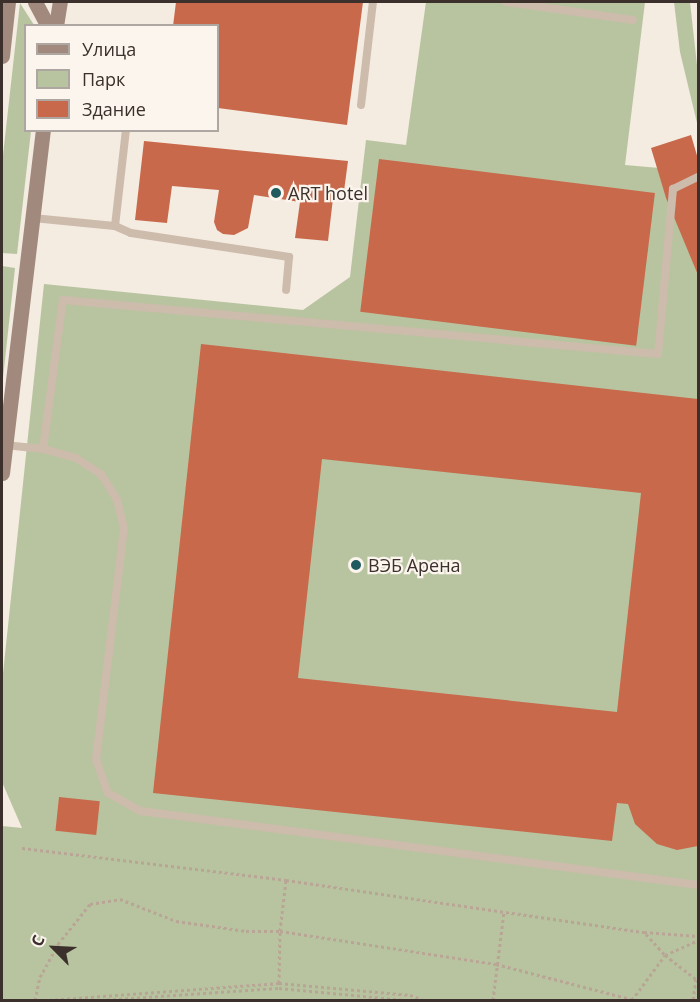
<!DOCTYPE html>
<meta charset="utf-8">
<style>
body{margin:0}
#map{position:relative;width:700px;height:1002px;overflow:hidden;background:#f4ebe1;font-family:"Open Sans",sans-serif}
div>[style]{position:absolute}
.green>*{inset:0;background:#b8c4a0}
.building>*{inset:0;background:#c8694b;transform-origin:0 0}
.path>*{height:3px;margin-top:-1.5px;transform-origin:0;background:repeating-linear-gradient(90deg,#b9a596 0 3px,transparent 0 6px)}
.lane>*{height:8px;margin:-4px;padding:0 4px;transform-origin:4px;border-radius:4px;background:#cdbbac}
.secondary>*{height:15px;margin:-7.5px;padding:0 7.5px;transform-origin:7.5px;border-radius:7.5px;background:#a18a7d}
.dots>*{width:16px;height:16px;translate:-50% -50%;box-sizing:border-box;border:3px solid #fbf5ee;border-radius:50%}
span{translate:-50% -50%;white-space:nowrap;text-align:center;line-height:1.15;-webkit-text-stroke:4.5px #fbf5ee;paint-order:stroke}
.poi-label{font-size:18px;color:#3b302b}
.left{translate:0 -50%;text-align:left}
.frame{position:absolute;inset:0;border:3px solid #3b302b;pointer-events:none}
.legend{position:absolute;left:24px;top:24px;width:195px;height:108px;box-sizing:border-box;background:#fbf5ee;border:2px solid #aea6a0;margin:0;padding:8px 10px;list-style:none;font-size:18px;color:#3b302b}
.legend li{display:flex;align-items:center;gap:12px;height:30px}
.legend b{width:30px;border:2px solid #aea6a0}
.north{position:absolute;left:24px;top:918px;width:60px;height:60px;-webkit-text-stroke:4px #fbf5ee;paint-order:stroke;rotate:294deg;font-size:16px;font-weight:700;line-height:24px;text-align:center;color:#3b302b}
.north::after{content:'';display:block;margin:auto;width:21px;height:27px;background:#3b302b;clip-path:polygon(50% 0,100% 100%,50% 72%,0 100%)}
</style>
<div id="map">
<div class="green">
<i style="clip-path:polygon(426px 2px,645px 2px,625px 165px,694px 171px,698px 169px,698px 1000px,2px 1000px,2px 826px,22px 828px,2px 782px,2px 683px,44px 284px,303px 310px,350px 277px,366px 140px,406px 145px)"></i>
<i style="clip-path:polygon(674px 2px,690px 2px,698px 74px,698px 127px,680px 52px)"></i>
<i style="clip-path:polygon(20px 3px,34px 25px,26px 26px,26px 130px,31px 131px,17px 254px,2px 253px,2px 164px)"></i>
<i style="clip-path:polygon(2px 266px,15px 268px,2px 387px)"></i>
</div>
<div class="building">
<i style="clip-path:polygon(176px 2px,363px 2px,347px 125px,218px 108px,218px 26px,173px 26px)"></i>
<i style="clip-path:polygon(691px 135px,698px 159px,698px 275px,666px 198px,651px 148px)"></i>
<i style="clip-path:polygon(144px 141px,348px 161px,344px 191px,334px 190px,328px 241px,295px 238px,300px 202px,254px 195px,248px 228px,234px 235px,223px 234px,217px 230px,214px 222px,219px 190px,172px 186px,167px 223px,135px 220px)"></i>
<i style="left:379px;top:159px;width:278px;height:154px;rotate:7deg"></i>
<i style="clip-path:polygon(evenodd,201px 344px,698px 399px,698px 846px,677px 850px,657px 844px,635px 824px,628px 804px,617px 803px,612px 841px,153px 793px,201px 344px,322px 459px,641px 493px,617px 712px,298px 678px,322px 459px)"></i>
<i style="left:59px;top:797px;width:41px;height:34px;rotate:6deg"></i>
</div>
<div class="path">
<i style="left:22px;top:848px;width:266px;rotate:6.9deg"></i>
<i style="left:286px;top:880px;width:362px;rotate:8.3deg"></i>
<i style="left:644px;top:932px;width:54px;rotate:4.2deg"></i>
<i style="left:646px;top:934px;width:28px;rotate:48deg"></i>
<i style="left:665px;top:955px;width:39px;rotate:38deg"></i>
<i style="left:696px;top:979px;width:21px;rotate:98deg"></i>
<i style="left:279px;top:983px;width:52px;rotate:-88.9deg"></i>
<i style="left:280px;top:931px;width:51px;rotate:-83.3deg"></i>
<i style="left:35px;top:1000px;width:24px;rotate:-78deg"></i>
<i style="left:40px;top:977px;width:38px;rotate:-61deg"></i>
<i style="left:58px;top:944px;width:51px;rotate:-51.3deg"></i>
<i style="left:90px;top:904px;width:30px;rotate:-9deg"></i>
<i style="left:120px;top:899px;width:60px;rotate:21.4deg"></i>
<i style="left:176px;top:921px;width:71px;rotate:8.1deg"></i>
<i style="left:246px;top:931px;width:34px"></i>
<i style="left:280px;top:931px;width:219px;rotate:8.7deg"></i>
<i style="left:496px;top:964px;width:143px;rotate:14.6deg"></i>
<i style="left:49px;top:1000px;width:231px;rotate:-4.2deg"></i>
<i style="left:279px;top:983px;width:132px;rotate:5.2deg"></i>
<i style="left:410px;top:995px;width:14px;rotate:21deg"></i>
<i style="left:101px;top:1000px;width:178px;rotate:-3.9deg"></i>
<i style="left:279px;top:988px;width:129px;rotate:5.4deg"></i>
<i style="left:493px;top:1000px;width:89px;rotate:-82.9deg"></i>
<i style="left:632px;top:1000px;width:56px;rotate:-53.7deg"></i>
<i style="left:665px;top:955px;width:36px;rotate:-24deg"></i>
</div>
<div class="lane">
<i style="left:506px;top:2px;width:128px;rotate:8.1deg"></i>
<i style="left:361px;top:105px;width:104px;rotate:-83.4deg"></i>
<i style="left:33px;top:218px;width:82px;rotate:5.6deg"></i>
<i style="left:115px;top:226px;width:17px;rotate:24deg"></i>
<i style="left:131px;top:233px;width:160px;rotate:8.6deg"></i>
<i style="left:289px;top:257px;width:33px;rotate:95deg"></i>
<i style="left:115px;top:226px;width:97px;rotate:-83.5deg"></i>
<i style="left:5px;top:445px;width:38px;rotate:6deg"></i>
<i style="left:43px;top:449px;width:34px;rotate:15deg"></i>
<i style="left:76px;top:458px;width:30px;rotate:33deg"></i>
<i style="left:101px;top:474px;width:31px;rotate:58deg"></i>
<i style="left:117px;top:500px;width:29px;rotate:76deg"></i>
<i style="left:124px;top:528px;width:233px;rotate:96.9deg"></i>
<i style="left:96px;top:759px;width:36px;rotate:71deg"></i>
<i style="left:108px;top:793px;width:38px;rotate:29deg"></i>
<i style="left:141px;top:811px;width:562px;rotate:7.57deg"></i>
<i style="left:43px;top:449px;width:150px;rotate:-82.4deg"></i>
<i style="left:63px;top:300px;width:597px;rotate:5.19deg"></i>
<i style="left:658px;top:354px;width:166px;rotate:-84.8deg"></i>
<i style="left:673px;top:189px;width:28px;rotate:-26deg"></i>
</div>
<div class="secondary">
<i style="left:35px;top:2px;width:27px;rotate:62deg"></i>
<i style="left:56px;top:26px;width:24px;rotate:-81deg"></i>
<i style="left:2px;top:56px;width:54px;rotate:-83.7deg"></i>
<i style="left:2px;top:473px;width:345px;rotate:-83.2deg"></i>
</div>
<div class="dots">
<i style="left:276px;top:193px;background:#1f5a5e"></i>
<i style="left:356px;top:565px;background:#1f5a5e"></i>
</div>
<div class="poi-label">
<span class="left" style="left:288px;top:193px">ART hotel</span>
<span class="left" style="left:368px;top:565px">ВЭБ Арена</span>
</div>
<div class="frame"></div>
<ul class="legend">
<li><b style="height:8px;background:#a18a7d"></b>Улица</li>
<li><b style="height:16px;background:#b8c4a0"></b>Парк</li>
<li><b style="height:16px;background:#c8694b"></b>Здание</li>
</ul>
<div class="north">С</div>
</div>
